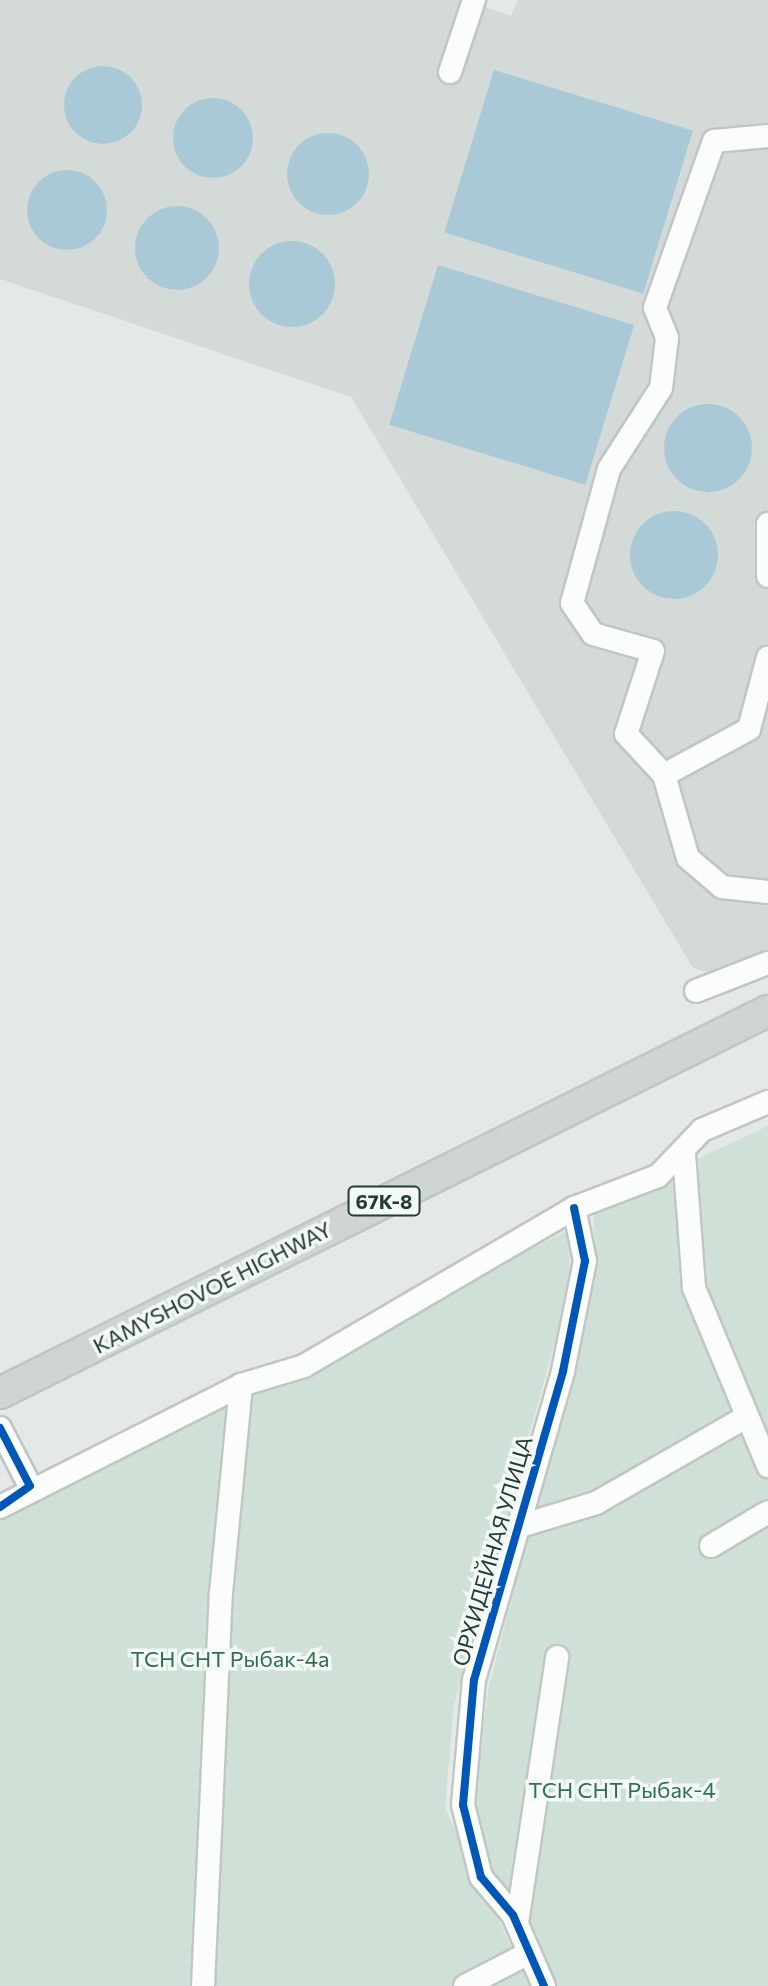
<!DOCTYPE html>
<meta charset="utf-8">
<style>
body{margin:0}
#map{position:relative;width:768px;height:1986px;overflow:hidden;background:#e4e9e8;font-family:Commissioner,sans-serif}
div>[style]{position:absolute}
.built>*{inset:0;background:#d3dad8}
.green>*{inset:0;background:#cfe1d7}
.water>*{inset:0;background:#a8c9d5;transform-origin:0 0}
.round{border-radius:50%}
.roads{filter:drop-shadow(2px 0 #c1c6c5) drop-shadow(-2px 0 #c1c6c5) drop-shadow(0 2px #c1c6c5) drop-shadow(0 -2px #c1c6c5)}
.minor>*{height:22px;margin:-11px;padding:0 11px;transform-origin:11px;border-radius:11px;background:#fbfcfc}
.major>*{height:30px;margin:-15px;padding:0 15px;transform-origin:15px;border-radius:15px;background:#ced5d4}
.cycleway>*{height:8px;margin:-4px;padding:0 4px;transform-origin:4px;border-radius:4px;background:#0057b8}
span{translate:-50% -50%;white-space:nowrap;text-align:center;line-height:1.15;-webkit-text-stroke:7px #f3f8f6;paint-order:stroke}
.shield-label span{padding:2px 6px;background:#f3f8f6;border:2px solid;border-radius:6px;-webkit-text-stroke-width:0}
.shield-label{font-size:20px;color:#233b38;font-weight:700}
.street-label{font-size:22px;color:#233b38}
.park-label{font-size:22px;color:#307051}
</style>
<div id="map">
<div class="built">
<i style="clip-path:polygon(0 0,465px 0,511px 16px,518px 0,768px 0,768px 949px,711px 973px,693px 968px,351px 397px,0 279px)"></i>
</div>
<div class="green">
<i style="clip-path:polygon(768px 1126px,768px 1986px,547px 1986px,492px 1869px,473px 1805px,488px 1691px,593px 1283px,594px 1207px)"></i>
<i style="clip-path:polygon(567px 1231px,571px 1284px,454px 1705px,445px 1808px,530px 1986px,0 1986px,0 1513px)"></i>
</div>
<div class="water">
<i class="round" style="left:64px;top:66px;width:78px;height:78px"></i>
<i style="left:494px;top:70px;width:208px;height:170px;rotate:17deg"></i>
<i class="round" style="left:173px;top:98px;width:80px;height:80px"></i>
<i class="round" style="left:287px;top:133px;width:82px;height:82px"></i>
<i class="round" style="left:27px;top:170px;width:80px;height:80px"></i>
<i class="round" style="left:135px;top:206px;width:84px;height:84px"></i>
<i class="round" style="left:249px;top:241px;width:86px;height:86px"></i>
<i style="left:438px;top:265px;width:205px;height:167px;rotate:17deg"></i>
<i class="round" style="left:664px;top:404px;width:88px;height:88px"></i>
<i class="round" style="left:630px;top:511px;width:88px;height:88px"></i>
</div>
<div class="roads">
<div class="minor">
<i style="left:450px;top:72px;width:76px;rotate:-71.6deg"></i>
<i style="left:768px;top:136px;width:54px;rotate:174.7deg"></i>
<i style="left:714px;top:141px;width:177px;rotate:109.5deg"></i>
<i style="left:655px;top:308px;width:32px;rotate:68deg"></i>
<i style="left:667px;top:338px;width:50px;rotate:96.8deg"></i>
<i style="left:661px;top:388px;width:96px;rotate:122.7deg"></i>
<i style="left:609px;top:469px;width:139px;rotate:105.4deg"></i>
<i style="left:572px;top:603px;width:37px;rotate:56deg"></i>
<i style="left:593px;top:634px;width:62px;rotate:15.8deg"></i>
<i style="left:653px;top:651px;width:87px;rotate:108deg"></i>
<i style="left:626px;top:734px;width:56px;rotate:47.2deg"></i>
<i style="left:664px;top:775px;width:86px;rotate:73.9deg"></i>
<i style="left:688px;top:858px;width:45px;rotate:40.5deg"></i>
<i style="left:722px;top:887px;width:46px;rotate:6.2deg"></i>
<i style="left:768px;top:524px;width:52px;rotate:90deg"></i>
<i style="left:664px;top:775px;width:97px;rotate:-28.4deg"></i>
<i style="left:749px;top:729px;width:74px;rotate:-75.2deg"></i>
<i style="left:696px;top:991px;width:77px;rotate:-21.3deg"></i>
<i style="left:684px;top:1154px;width:134px;rotate:85.7deg"></i>
<i style="left:694px;top:1288px;width:193px;rotate:67.4deg"></i>
<i style="left:0;top:1428px;width:65px;rotate:62.7deg"></i>
<i style="left:0;top:1507px;width:270px;rotate:-26.8deg"></i>
<i style="left:241px;top:1385px;width:66px;rotate:-16.8deg"></i>
<i style="left:304px;top:1366px;width:313px;rotate:-30.3deg"></i>
<i style="left:574px;top:1208px;width:90px;rotate:-20.9deg"></i>
<i style="left:658px;top:1176px;width:64px;rotate:-46.3deg"></i>
<i style="left:702px;top:1130px;width:72px;rotate:-23deg"></i>
<i style="left:517px;top:1527px;width:83px;rotate:-16.9deg"></i>
<i style="left:596px;top:1503px;width:173px;rotate:-29.8deg"></i>
<i style="left:711px;top:1546px;width:66px;rotate:-30.8deg"></i>
<i style="left:517px;top:1923px;width:269px;rotate:-81.4deg"></i>
<i style="left:203px;top:1986px;width:393px;rotate:-87.4deg"></i>
<i style="left:221px;top:1593px;width:209px;rotate:-84.5deg"></i>
<i style="left:465px;top:1986px;width:72px;rotate:-27.3deg"></i>
<i style="left:544px;top:1986px;width:77px;rotate:-113.6deg"></i>
<i style="left:513px;top:1915px;width:50px;rotate:-130.1deg"></i>
<i style="left:481px;top:1877px;width:74px;rotate:-104deg"></i>
<i style="left:463px;top:1805px;width:125px;rotate:-85deg"></i>
<i style="left:474px;top:1680px;width:322px;rotate:-73.9deg"></i>
<i style="left:563px;top:1371px;width:112px;rotate:-78.7deg"></i>
<i style="left:585px;top:1261px;width:54px;rotate:-101.7deg"></i>
</div>
<div class="major">
<i style="left:0;top:1393px;width:858px;rotate:-26.45deg"></i>
</div>
</div>
<div class="cycleway">
<i style="left:0;top:1428px;width:65px;rotate:62.7deg"></i>
<i style="left:30px;top:1486px;width:37px;rotate:145deg"></i>
<i style="left:544px;top:1986px;width:77px;rotate:-113.6deg"></i>
<i style="left:513px;top:1915px;width:50px;rotate:-130.1deg"></i>
<i style="left:481px;top:1877px;width:74px;rotate:-104deg"></i>
<i style="left:463px;top:1805px;width:125px;rotate:-85deg"></i>
<i style="left:474px;top:1680px;width:322px;rotate:-73.9deg"></i>
<i style="left:563px;top:1371px;width:112px;rotate:-78.7deg"></i>
<i style="left:585px;top:1261px;width:54px;rotate:-101.7deg"></i>
</div>
<div class="shield-label">
<span style="left:384px;top:1201px">67К-8</span>
</div>
<div class="street-label">
<span style="left:212px;top:1287px;rotate:-27deg">KAMYSHOVOE HIGHWAY</span>
<span style="left:492px;top:1551px;rotate:-74deg">ОРХИДЕЙНАЯ УЛИЦА</span>
</div>
<div class="park-label">
<span style="left:230px;top:1659px">ТСН СНТ Рыбак-4а</span>
<span style="left:622px;top:1790px">ТСН СНТ Рыбак-4</span>
</div>
</div>
